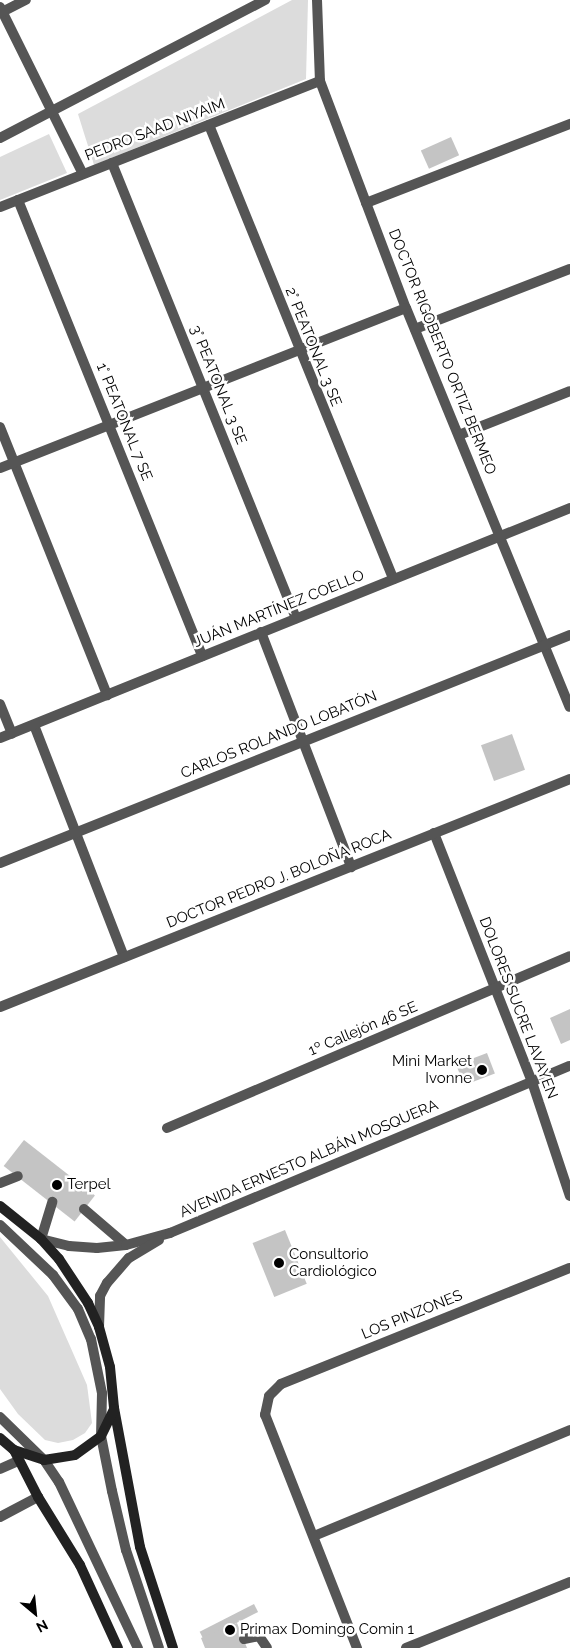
<!DOCTYPE html>
<meta charset="utf-8">
<style>
body{margin:0}
#map{position:relative;width:570px;height:1648px;overflow:hidden;background:#fff;font-family:Raleway,sans-serif}
div>[style]{position:absolute}
.green>*{inset:0;background:#dcdcdc}
.building>*{inset:0;background:#c4c4c4;transform-origin:0 0}
.service>*{height:10px;margin:-5px;padding:0 5px;transform-origin:5px;border-radius:5px;background:#555}
.minor>*{height:10px;margin:-5px;padding:0 5px;transform-origin:5px;border-radius:5px;background:#555}
.tertiary>*{height:10px;margin:-5px;padding:0 5px;transform-origin:5px;border-radius:5px;background:#555}
.secondary>*{height:10px;margin:-5px;padding:0 5px;transform-origin:5px;border-radius:5px;background:#222}
.dots>*{width:14px;height:14px;translate:-50% -50%;box-sizing:border-box;border:2px solid #fff;border-radius:50%}
span{translate:-50% -50%;white-space:nowrap;text-align:center;line-height:1.15;-webkit-text-stroke:5px #fff;paint-order:stroke}
.street-label{font-size:15px;color:#000}
.poi-label{font-size:15px;color:#000}
.right{translate:-100% -50%;text-align:right}
.left{translate:0 -50%;text-align:left}
.north{position:absolute;left:10px;top:1588px;width:50px;height:50px;-webkit-text-stroke:4px #fff;paint-order:stroke;rotate:152deg;font-size:14px;font-weight:700;line-height:20px;text-align:center;color:#000}
.north::after{content:'';display:block;margin:auto;width:18px;height:22px;background:#000;clip-path:polygon(50% 0,100% 100%,50% 72%,0 100%)}
</style>
<div id="map">
<div class="green">
<i style="clip-path:polygon(292px 0,308px 0,306px 79px,94px 165px,78px 114px)"></i>
<i style="clip-path:polygon(49px 134px,67px 173px,0 200px,0 157px)"></i>
<i style="clip-path:polygon(0 1237px,48px 1296px,87px 1385px,92px 1423px,85px 1433px,73px 1440px,58px 1443px,45px 1440px,18px 1414px,0 1389px)"></i>
</div>
<div class="building">
<i style="left:451px;top:137px;width:20px;height:33px;rotate:66deg"></i>
<i style="left:512px;top:734px;width:38px;height:33px;rotate:70deg"></i>
<i style="clip-path:polygon(570px 1009px,570px 1040px,561px 1044px,550px 1018px)"></i>
<i style="left:487px;top:1053px;width:22px;height:33px;rotate:69deg"></i>
<i style="left:24px;top:1140px;width:90px;height:33px;rotate:38deg"></i>
<i style="left:285px;top:1230px;width:58px;height:35px;rotate:68deg"></i>
<i style="left:254px;top:1604px;width:9px;height:61px;rotate:63deg"></i>
<i style="clip-path:polygon(237px 1623px,247px 1648px,205px 1648px,201px 1638px)"></i>
</div>
<div class="service">
<i style="left:0;top:1183px;width:19px;rotate:-21deg"></i>
<i style="left:84px;top:1209px;width:55px;rotate:40.6deg"></i>
<i style="left:0;top:1225px;width:73px;rotate:43.3deg"></i>
<i style="left:53px;top:1275px;width:42px;rotate:53.7deg"></i>
<i style="left:78px;top:1309px;width:33px;rotate:67deg"></i>
<i style="left:91px;top:1339px;width:55px;rotate:78.5deg"></i>
<i style="left:102px;top:1393px;width:43px;rotate:91.3deg"></i>
<i style="left:101px;top:1436px;width:56px;rotate:78.7deg"></i>
<i style="left:112px;top:1491px;width:61px;rotate:76.7deg"></i>
<i style="left:126px;top:1550px;width:103px;rotate:71.4deg"></i>
<i style="left:41px;top:1239px;width:39px;rotate:-73deg"></i>
<i style="left:0;top:1417px;width:62px;rotate:44.3deg"></i>
<i style="left:44px;top:1460px;width:27px;rotate:56deg"></i>
<i style="left:59px;top:1482px;width:184px;rotate:64.6deg"></i>
<i style="left:0;top:1469px;width:20px;rotate:-24deg"></i>
<i style="left:0;top:1517px;width:43px;rotate:-27.8deg"></i>
<i style="left:244px;top:1639px;width:15px;rotate:-11deg"></i>
<i style="left:259px;top:1636px;width:14px;rotate:56deg"></i>
</div>
<div class="minor">
<i style="left:317px;top:0;width:81px;rotate:87.9deg"></i>
<i style="left:320px;top:81px;width:243px;rotate:69.3deg"></i>
<i style="left:406px;top:308px;width:431px;rotate:67.7deg"></i>
<i style="left:0;top:7px;width:186px;rotate:63.6deg"></i>
<i style="left:0;top:13px;width:29px;rotate:-27deg"></i>
<i style="left:209px;top:125px;width:490px;rotate:67.9deg"></i>
<i style="left:0;top:138px;width:299px;rotate:-27.5deg"></i>
<i style="left:112px;top:163px;width:491px;rotate:68deg"></i>
<i style="left:18px;top:200px;width:492px;rotate:68deg"></i>
<i style="left:366px;top:203px;width:219px;rotate:-21.2deg"></i>
<i style="left:0;top:207px;width:344px;rotate:-21.5deg"></i>
<i style="left:415px;top:329px;width:166px;rotate:-21.2deg"></i>
<i style="left:0;top:427px;width:289px;rotate:68.2deg"></i>
<i style="left:459px;top:435px;width:119px;rotate:-21.6deg"></i>
<i style="left:0;top:468px;width:436px;rotate:-21.5deg"></i>
<i style="left:261px;top:632px;width:252px;rotate:69deg"></i>
<i style="left:0;top:704px;width:32px;rotate:68deg"></i>
<i style="left:34px;top:725px;width:249px;rotate:68.8deg"></i>
<i style="left:0;top:738px;width:615px;rotate:-21.97deg"></i>
<i style="left:434px;top:833px;width:268px;rotate:68.5deg"></i>
<i style="left:532px;top:1082px;width:120px;rotate:71.6deg"></i>
<i style="left:0;top:863px;width:614px;rotate:-21.8deg"></i>
<i style="left:0;top:1007px;width:614px;rotate:-21.8deg"></i>
<i style="left:167px;top:1128px;width:438px;rotate:-23.1deg"></i>
<i style="left:314px;top:1536px;width:277px;rotate:-22.5deg"></i>
<i style="left:357px;top:1648px;width:251px;rotate:-111.5deg"></i>
<i style="left:265px;top:1415px;width:19px;rotate:-78deg"></i>
<i style="left:269px;top:1396px;width:17px;rotate:-45deg"></i>
<i style="left:281px;top:1384px;width:311px;rotate:-21.9deg"></i>
<i style="left:406px;top:1648px;width:177px;rotate:-21.9deg"></i>
</div>
<div class="tertiary">
<i style="left:41px;top:1239px;width:29px;rotate:14deg"></i>
<i style="left:69px;top:1246px;width:28px;rotate:4deg"></i>
<i style="left:97px;top:1248px;width:29px;rotate:-6deg"></i>
<i style="left:126px;top:1245px;width:46px;rotate:-15.3deg"></i>
<i style="left:170px;top:1233px;width:433px;rotate:-22.7deg"></i>
<i style="left:99px;top:1327px;width:31px;rotate:-88deg"></i>
<i style="left:100px;top:1296px;width:15px;rotate:-62deg"></i>
<i style="left:107px;top:1283px;width:33px;rotate:-49deg"></i>
<i style="left:129px;top:1258px;width:35px;rotate:-31deg"></i>
</div>
<div class="secondary">
<i style="left:0;top:1206px;width:53px;rotate:38.8deg"></i>
<i style="left:41px;top:1239px;width:27px;rotate:48deg"></i>
<i style="left:59px;top:1259px;width:53px;rotate:56.6deg"></i>
<i style="left:88px;top:1303px;width:26px;rotate:65deg"></i>
<i style="left:99px;top:1327px;width:41px;rotate:74.6deg"></i>
<i style="left:110px;top:1367px;width:41px;rotate:84.4deg"></i>
<i style="left:114px;top:1408px;width:141px;rotate:79.4deg"></i>
<i style="left:140px;top:1547px;width:106px;rotate:71.9deg"></i>
<i style="left:0;top:1438px;width:18px;rotate:41deg"></i>
<i style="left:14px;top:1450px;width:53px;rotate:62.9deg"></i>
<i style="left:38px;top:1497px;width:80px;rotate:58.3deg"></i>
<i style="left:80px;top:1565px;width:91px;rotate:65.4deg"></i>
<i style="left:14px;top:1450px;width:32px;rotate:18deg"></i>
<i style="left:44px;top:1460px;width:31px;rotate:-9deg"></i>
<i style="left:75px;top:1455px;width:32px;rotate:-36deg"></i>
<i style="left:101px;top:1436px;width:30px;rotate:-64deg"></i>
</div>
<div class="dots">
<i style="left:482px;top:1070px;background:#000"></i>
<i style="left:57px;top:1185px;background:#000"></i>
<i style="left:279px;top:1263px;background:#000"></i>
<i style="left:230px;top:1630px;background:#000"></i>
</div>
<div class="street-label">
<span style="left:155px;top:130px;rotate:-21deg">PEDRO SAAD NIYAIM</span>
<span style="left:313px;top:347px;rotate:68deg">2° PEATONAL 3 SE</span>
<span style="left:442px;top:352px;rotate:68deg">DOCTOR RIGOBERTO ORTIZ BERMEO</span>
<span style="left:218px;top:385px;rotate:68deg">3° PEATONAL 3 SE</span>
<span style="left:124px;top:422px;rotate:68deg">1° PEATONAL 7 SE</span>
<span style="left:279px;top:609px;rotate:-22deg">JUÁN MARTÍNEZ COELLO</span>
<span style="left:279px;top:735px;rotate:-22deg">CARLOS ROLANDO LOBATÓN</span>
<span style="left:279px;top:879px;rotate:-22deg">DOCTOR PEDRO J. BOLOÑA ROCA</span>
<span style="left:518px;top:1008px;rotate:69deg">DOLORES SUCRE LAVAYEN</span>
<span style="left:363px;top:1029px;rotate:-23deg">1º Callejón 46 SE</span>
<span style="left:309px;top:1159px;rotate:-23deg">AVENIDA ERNESTO ALBÁN MOSQUERA</span>
<span style="left:412px;top:1315px;rotate:-22deg">LOS PINZONES</span>
</div>
<div class="poi-label">
<span class="right" style="left:472px;top:1070px">Mini Market<br>Ivonne</span>
<span class="left" style="left:67px;top:1185px">Terpel</span>
<span class="left" style="left:289px;top:1263px">Consultorio<br>Cardiológico</span>
<span class="left" style="left:240px;top:1630px">Primax Domingo Comin 1</span>
</div>
<div class="north">N</div>
</div>
